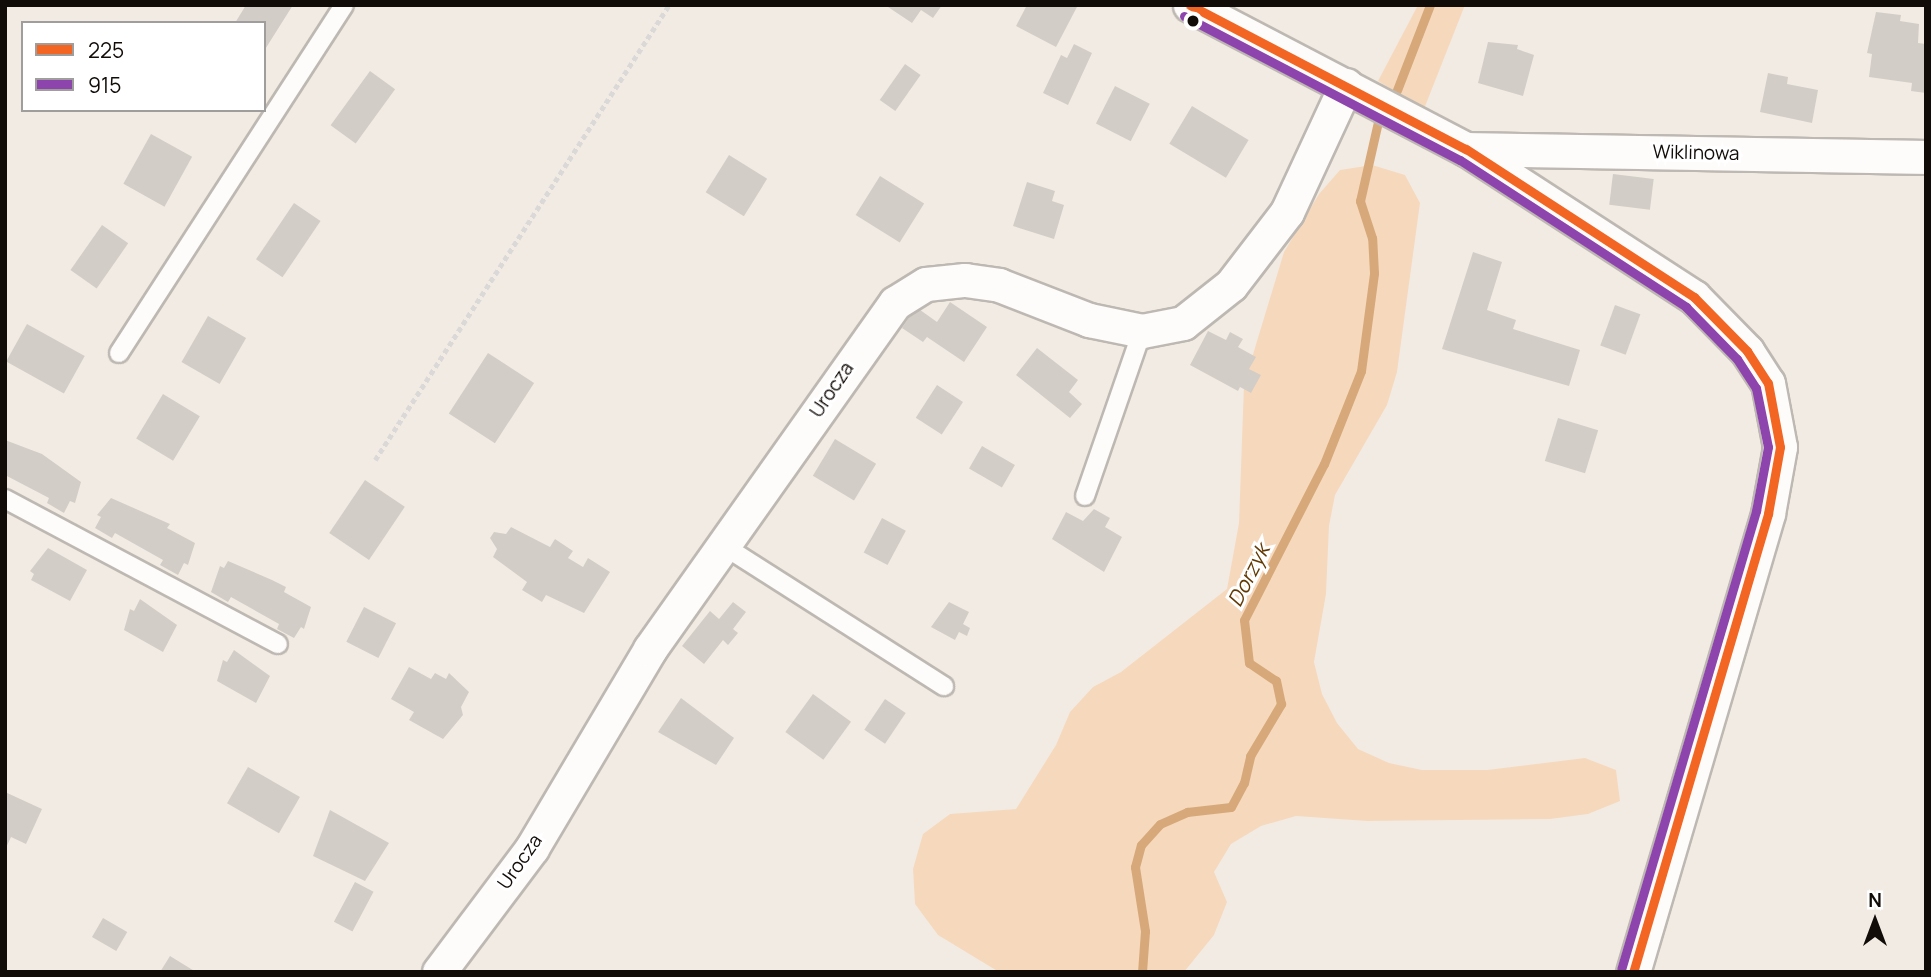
<!DOCTYPE html>
<style>
body{margin:0}
#map{position:relative;width:1931px;height:977px;overflow:hidden;background:#f2ebe4;font-family:Manrope,sans-serif}
div>[style]{position:absolute}
.green>*{inset:0;background:#f6d9bd}
.stream>*{height:9px;margin:-4.5px;padding:0 4.5px;transform-origin:4.5px;border-radius:4.5px;background:#d7a97a}
.building>*{inset:0;background:#d3cdc8;transform-origin:0 0}
.path>*{height:4.5px;margin-top:-2.25px;transform-origin:0;background:repeating-linear-gradient(90deg,#dbd9d7 0 5px,transparent 0 8.5px)}
.roads{filter:drop-shadow(2px 0 #beb8b2) drop-shadow(-2px 0 #beb8b2) drop-shadow(0 2px #beb8b2) drop-shadow(0 -2px #beb8b2)}
.service>*{height:18px;margin:-9px;padding:0 9px;transform-origin:9px;border-radius:9px;background:#fdfcfb}
.minor>*{height:33px;margin:-16.5px;padding:0 16.5px;transform-origin:16.5px;border-radius:16.5px;background:#fdfcfb}
.bus-1>*{height:9px;margin:-4.5px;padding:0 4.5px;transform-origin:4.5px;border-radius:4.5px;background:#f26522}
.bus-2>*{height:9px;margin:-4.5px;padding:0 4.5px;transform-origin:4.5px;border-radius:4.5px;background:#8e44ad}
.dots>*{width:19px;height:19px;translate:-50% -50%;box-sizing:border-box;border:4px solid #fff;border-radius:50%}
span{translate:-50% -50%;white-space:nowrap;text-align:center;line-height:1.15;-webkit-text-stroke:6px #fff;paint-order:stroke}
.street-label{font-size:19px;color:#110c08}
.water-label{font-size:21px;color:#623903;font-style:italic}
.frame{position:absolute;inset:0;border:7px solid #110c08;pointer-events:none}
.legend{position:absolute;left:21px;top:21px;width:245px;height:91px;box-sizing:border-box;background:#fff;border:2px solid #a09e9c;margin:0;padding:9px 12px;list-style:none;font-size:21px;color:#110c08}
.legend li{display:flex;align-items:center;gap:14px;height:35px}
.legend b{width:35px;border:2px solid #a09e9c}
.north{position:absolute;left:1840px;top:886px;width:70px;height:70px;-webkit-text-stroke:5px #fff;paint-order:stroke;rotate:0deg;font-size:19px;font-weight:700;line-height:28px;text-align:center;color:#110c08}
.north::after{content:'';display:block;margin:auto;width:24px;height:32px;background:#110c08;clip-path:polygon(50% 0,100% 100%,50% 72%,0 100%)}
</style>
<div id="map">
<div class="green">
<i style="clip-path:polygon(1418px 5px,1465px 5px,1424px 109px,1378px 81px)"></i>
<i style="clip-path:polygon(1372px 165px,1405px 175px,1420px 203px,1397px 372px,1387px 405px,1335px 495px,1329px 526px,1326px 594px,1314px 662px,1322px 694px,1337px 723px,1358px 749px,1389px 763px,1422px 770px,1487px 770px,1585px 758px,1616px 770px,1620px 801px,1588px 814px,1550px 819px,1367px 821px,1296px 816px,1261px 826px,1231px 844px,1214px 872px,1227px 902px,1214px 935px,1184px 972px,999px 972px,938px 935px,915px 904px,913px 869px,923px 834px,950px 814px,1016px 809px,1056px 745px,1070px 712px,1093px 687px,1121px 672px,1227px 589px,1239px 523px,1244px 384px,1284px 252px,1319px 194px,1340px 170px)"></i>
</div>
<div class="stream">
<i style="left:1397px;top:90px;width:91px;rotate:-68.8deg"></i>
<i style="left:1142px;top:972px;width:41px;rotate:-85.8deg"></i>
<i style="left:1145px;top:931px;width:65px;rotate:-98.9deg"></i>
<i style="left:1135px;top:867px;width:23px;rotate:-75deg"></i>
<i style="left:1141px;top:845px;width:28px;rotate:-48deg"></i>
<i style="left:1160px;top:824px;width:30px;rotate:-24deg"></i>
<i style="left:1187px;top:812px;width:44px;rotate:-6.5deg"></i>
<i style="left:1231px;top:807px;width:27px;rotate:-62deg"></i>
<i style="left:1244px;top:783px;width:28px;rotate:-77deg"></i>
<i style="left:1250px;top:756px;width:61px;rotate:-59.2deg"></i>
<i style="left:1281px;top:704px;width:24px;rotate:-102deg"></i>
<i style="left:1276px;top:681px;width:32px;rotate:-146deg"></i>
<i style="left:1249px;top:663px;width:43px;rotate:-96.6deg"></i>
<i style="left:1244px;top:620px;width:175px;rotate:-62.9deg"></i>
<i style="left:1324px;top:464px;width:100px;rotate:-68.3deg"></i>
<i style="left:1361px;top:371px;width:99px;rotate:-82.4deg"></i>
<i style="left:1374px;top:273px;width:35px;rotate:-93deg"></i>
<i style="left:1372px;top:238px;width:39px;rotate:-108deg"></i>
<i style="left:1360px;top:201px;width:81px;rotate:-77.2deg"></i>
</div>
<div class="building">
<i style="clip-path:polygon(246px 5px,293px 5px,264px 51px,264px 23px,235px 23px)"></i>
<i style="clip-path:polygon(885px 5px,942px 5px,933px 18px,921px 10px,912px 23px)"></i>
<i style="clip-path:polygon(1027px 5px,1078px 5px,1056px 47px,1016px 26px)"></i>
<i style="clip-path:polygon(1876px 12px,1901px 15px,1900px 21px,1919px 24px,1918px 43px,1926px 44px,1926px 93px,1911px 91px,1912px 83px,1869px 77px,1872px 54px,1867px 53px)"></i>
<i style="clip-path:polygon(1488px 42px,1518px 45px,1517px 49px,1534px 55px,1523px 96px,1478px 83px)"></i>
<i style="clip-path:polygon(1074px 44px,1092px 53px,1068px 105px,1043px 93px,1061px 55px,1067px 58px)"></i>
<i style="left:905px;top:64px;width:19px;height:44px;rotate:35deg"></i>
<i style="left:370px;top:71px;width:31px;height:67px;rotate:36deg"></i>
<i style="clip-path:polygon(1768px 73px,1788px 77px,1787px 84px,1818px 90px,1812px 123px,1760px 112px)"></i>
<i style="left:1115px;top:86px;width:39px;height:42px;rotate:27deg"></i>
<i style="left:1192px;top:106px;width:66px;height:44px;rotate:31deg"></i>
<i style="left:151px;top:134px;width:47px;height:57px;rotate:29deg"></i>
<i style="left:729px;top:155px;width:45px;height:44px;rotate:32deg"></i>
<i style="left:1613px;top:174px;width:41px;height:31px;rotate:7deg"></i>
<i style="left:880px;top:176px;width:52px;height:46px;rotate:32deg"></i>
<i style="clip-path:polygon(1027px 182px,1055px 191px,1052px 201px,1064px 205px,1054px 239px,1013px 226px)"></i>
<i style="left:294px;top:203px;width:32px;height:68px;rotate:34deg"></i>
<i style="left:102px;top:225px;width:32px;height:55px;rotate:35deg"></i>
<i style="clip-path:polygon(1473px 252px,1502px 262px,1487px 310px,1516px 320px,1513px 329px,1580px 350px,1569px 386px,1442px 349px)"></i>
<i style="clip-path:polygon(950px 302px,987px 327px,964px 362px,927px 337px,923px 342px,902px 328px,916px 307px,937px 322px)"></i>
<i style="left:1615px;top:305px;width:27px;height:43px;rotate:20deg"></i>
<i style="left:208px;top:316px;width:44px;height:53px;rotate:30deg"></i>
<i style="left:27px;top:324px;width:66px;height:43px;rotate:29deg"></i>
<i style="clip-path:polygon(1208px 331px,1226px 340px,1230px 332px,1243px 339px,1238px 347px,1256px 357px,1249px 369px,1261px 375px,1251px 393px,1240px 387px,1238px 391px,1190px 365px)"></i>
<i style="clip-path:polygon(1037px 348px,1078px 380px,1069px 392px,1082px 404px,1070px 418px,1016px 375px)"></i>
<i style="left:488px;top:353px;width:55px;height:72px;rotate:33deg"></i>
<i style="left:937px;top:385px;width:31px;height:39px;rotate:33deg"></i>
<i style="left:163px;top:394px;width:43px;height:52px;rotate:31deg"></i>
<i style="left:1558px;top:418px;width:42px;height:45px;rotate:17deg"></i>
<i style="left:835px;top:439px;width:48px;height:43px;rotate:31deg"></i>
<i style="clip-path:polygon(5px 440px,42px 454px,81px 482px,75px 503px,70px 501px,64px 513px,47px 503px,49px 498px,5px 475px)"></i>
<i style="left:982px;top:446px;width:38px;height:26px;rotate:30deg"></i>
<i style="left:365px;top:480px;width:48px;height:64px;rotate:34deg"></i>
<i style="clip-path:polygon(111px 498px,170px 524px,167px 528px,195px 543px,188px 565px,184px 563px,178px 575px,160px 565px,163px 560px,115px 533px,112px 538px,95px 528px,101px 517px,97px 515px)"></i>
<i style="clip-path:polygon(1094px 509px,1110px 518px,1105px 527px,1122px 537px,1104px 572px,1052px 539px,1066px 512px,1083px 521px)"></i>
<i style="left:882px;top:518px;width:27px;height:39px;rotate:28deg"></i>
<i style="clip-path:polygon(511px 527px,550px 547px,555px 539px,573px 551px,568px 558px,583px 567px,588px 558px,610px 572px,584px 613px,546px 595px,542px 602px,522px 590px,527px 582px,493px 557px,497px 549px,490px 538px,494px 532px,506px 534px)"></i>
<i style="clip-path:polygon(48px 548px,87px 570px,70px 601px,31px 580px,34px 574px,30px 571px)"></i>
<i style="clip-path:polygon(228px 561px,272px 580px,286px 587px,284px 592px,311px 607px,304px 629px,301px 627px,294px 638px,277px 629px,279px 624px,231px 597px,228px 602px,211px 592px,220px 566px,224px 568px)"></i>
<i style="clip-path:polygon(140px 599px,177px 625px,163px 652px,124px 630px,130px 609px,134px 611px)"></i>
<i style="clip-path:polygon(733px 602px,746px 612px,733px 629px,738px 633px,728px 645px,723px 640px,704px 664px,682px 646px,710px 611px,719px 619px)"></i>
<i style="clip-path:polygon(949px 602px,969px 612px,963px 624px,970px 628px,967px 636px,959px 632px,955px 640px,931px 627px)"></i>
<i style="left:364px;top:607px;width:36px;height:39px;rotate:27deg"></i>
<i style="clip-path:polygon(234px 650px,270px 676px,256px 703px,217px 681px,223px 660px,227px 662px)"></i>
<i style="clip-path:polygon(409px 667px,431px 679px,435px 673px,446px 679px,449px 673px,469px 692px,461px 707px,463px 715px,443px 739px,409px 720px,414px 712px,391px 699px)"></i>
<i style="left:813px;top:694px;width:47px;height:47px;rotate:36deg"></i>
<i style="clip-path:polygon(681px 698px,734px 738px,716px 765px,658px 732px)"></i>
<i style="left:885px;top:699px;width:25px;height:37px;rotate:34deg"></i>
<i style="left:248px;top:767px;width:60px;height:42px;rotate:30deg"></i>
<i style="clip-path:polygon(5px 792px,42px 809px,26px 844px,11px 837px,5px 850px)"></i>
<i style="clip-path:polygon(330px 810px,389px 843px,365px 881px,313px 856px)"></i>
<i style="left:355px;top:882px;width:21px;height:45px;rotate:28deg"></i>
<i style="left:103px;top:918px;width:28px;height:22px;rotate:30deg"></i>
<i style="clip-path:polygon(170px 956px,196px 972px,160px 972px)"></i>
</div>
<div class="path">
<i style="left:375px;top:460px;width:542px;rotate:-57.13deg"></i>
</div>
<div class="roads">
<div class="service">
<i style="left:119px;top:353px;width:414px;rotate:-57.1deg"></i>
<i style="left:1085px;top:496px;width:175px;rotate:-70.9deg"></i>
<i style="left:5px;top:499px;width:309px;rotate:28deg"></i>
<i style="left:724px;top:546px;width:261px;rotate:32.5deg"></i>
</div>
<div class="minor">
<i style="left:1190px;top:5px;width:311px;rotate:27.6deg"></i>
<i style="left:1466px;top:149px;width:272px;rotate:33deg"></i>
<i style="left:1694px;top:297px;width:76px;rotate:45.5deg"></i>
<i style="left:1747px;top:351px;width:38px;rotate:57deg"></i>
<i style="left:1768px;top:383px;width:65px;rotate:79.4deg"></i>
<i style="left:1780px;top:447px;width:68px;rotate:100.2deg"></i>
<i style="left:1768px;top:514px;width:477px;rotate:106.4deg"></i>
<i style="left:1466px;top:149px;width:460px;rotate:1deg"></i>
<i style="left:439px;top:972px;width:155px;rotate:-53.1deg"></i>
<i style="left:532px;top:848px;width:231px;rotate:-59.3deg"></i>
<i style="left:650px;top:649px;width:424px;rotate:-54.7deg"></i>
<i style="left:895px;top:303px;width:36px;rotate:-32deg"></i>
<i style="left:926px;top:284px;width:39px;rotate:-6deg"></i>
<i style="left:965px;top:280px;width:34px;rotate:8deg"></i>
<i style="left:999px;top:285px;width:97px;rotate:21.3deg"></i>
<i style="left:1089px;top:320px;width:54px;rotate:11.7deg"></i>
<i style="left:1142px;top:331px;width:42px;rotate:-11deg"></i>
<i style="left:1183px;top:323px;width:61px;rotate:-38.4deg"></i>
<i style="left:1231px;top:285px;width:92px;rotate:-52.5deg"></i>
<i style="left:1287px;top:212px;width:140px;rotate:-65.1deg"></i>
</div>
</div>
<div class="bus-1">
<i style="left:1190px;top:5px;width:311px;rotate:27.6deg"></i>
<i style="left:1466px;top:149px;width:272px;rotate:33deg"></i>
<i style="left:1694px;top:297px;width:76px;rotate:45.5deg"></i>
<i style="left:1747px;top:351px;width:38px;rotate:57deg"></i>
<i style="left:1768px;top:383px;width:65px;rotate:79.4deg"></i>
<i style="left:1780px;top:447px;width:68px;rotate:100.2deg"></i>
<i style="left:1768px;top:514px;width:477px;rotate:106.4deg"></i>
</div>
<div class="bus-2">
<i style="left:1184px;top:16px;width:311px;rotate:27.6deg"></i>
<i style="left:1460px;top:160px;width:270px;rotate:33deg"></i>
<i style="left:1686px;top:307px;width:73px;rotate:45.6deg"></i>
<i style="left:1737px;top:359px;width:35px;rotate:57deg"></i>
<i style="left:1756px;top:388px;width:60px;rotate:78.5deg"></i>
<i style="left:1768px;top:447px;width:65px;rotate:100.6deg"></i>
<i style="left:1756px;top:511px;width:477px;rotate:106.4deg"></i>
</div>
<div class="dots">
<i style="left:1193px;top:21px;background:#110c08"></i>
</div>
<div class="street-label">
<span style="left:1696px;top:153px;rotate:1deg">Wiklinowa</span>
<span style="left:832px;top:390px;rotate:-56deg">Urocza</span>
<span style="left:520px;top:862px;rotate:-55deg">Urocza</span>
</div>
<div class="water-label">
<span style="left:1248px;top:575px;rotate:-63deg">Dorzyk</span>
</div>
<div class="frame"></div>
<ul class="legend">
<li><b style="height:9px;background:#f26522"></b>225</li>
<li><b style="height:9px;background:#8e44ad"></b>915</li>
</ul>
<div class="north">N</div>
</div>
